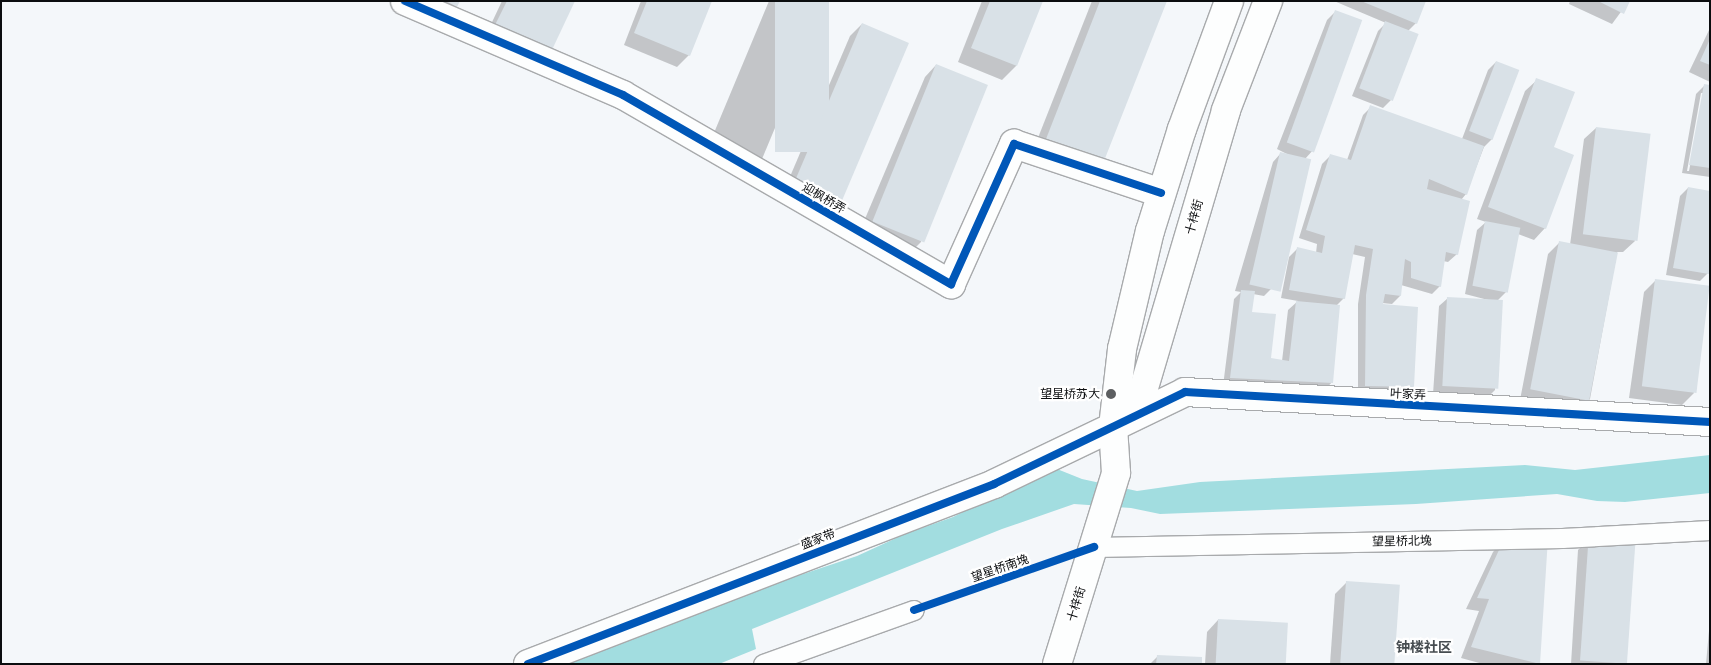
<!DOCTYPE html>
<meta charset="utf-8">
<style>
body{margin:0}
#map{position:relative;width:1711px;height:665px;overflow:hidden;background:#f4f7fa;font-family:Lato,"Noto Sans SC",sans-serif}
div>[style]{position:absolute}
.water>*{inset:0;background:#a2dde0}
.shadow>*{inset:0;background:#0003}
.building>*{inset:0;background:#d9e1e7;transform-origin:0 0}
.roads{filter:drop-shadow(1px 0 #a8aaac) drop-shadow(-1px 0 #a8aaac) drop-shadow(0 1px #a8aaac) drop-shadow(0 -1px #a8aaac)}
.service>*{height:19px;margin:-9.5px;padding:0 9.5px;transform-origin:9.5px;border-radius:9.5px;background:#fdfefe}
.minor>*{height:28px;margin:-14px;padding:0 14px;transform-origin:14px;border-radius:14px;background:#fdfefe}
.tertiary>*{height:28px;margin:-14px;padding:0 14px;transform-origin:14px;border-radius:14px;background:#fdfefe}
.cycleway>*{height:8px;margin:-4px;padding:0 4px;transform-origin:4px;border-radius:4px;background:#0057b8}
.dots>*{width:14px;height:14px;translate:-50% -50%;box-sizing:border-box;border:2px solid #fff;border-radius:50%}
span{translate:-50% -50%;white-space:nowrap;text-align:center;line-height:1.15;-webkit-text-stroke:4.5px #fff;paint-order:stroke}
.street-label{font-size:12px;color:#0b0d0f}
.poi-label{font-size:12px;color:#0b0d0f}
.right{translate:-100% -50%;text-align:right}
.neighbourhood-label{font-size:14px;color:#464c50;font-weight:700}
.frame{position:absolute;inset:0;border:2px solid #0b0d0f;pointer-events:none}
</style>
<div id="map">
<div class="water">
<i style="clip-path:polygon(1710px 455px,1710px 493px,1625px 502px,1597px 501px,1557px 494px,1416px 504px,1160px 514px,1131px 508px,1074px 504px,1002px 529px,752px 629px,756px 649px,719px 664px,561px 664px,681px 615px,857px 556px,905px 534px,953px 517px,1052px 467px,1082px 479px,1137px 491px,1200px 482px,1525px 465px,1575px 470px)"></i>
</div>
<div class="shadow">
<i style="clip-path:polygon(422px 1px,458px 1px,448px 14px)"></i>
<i style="clip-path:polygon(502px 1px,574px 1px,485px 37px)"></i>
<i style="clip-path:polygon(641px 1px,711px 1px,689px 55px,677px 67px,624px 45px)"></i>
<i style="clip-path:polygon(769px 1px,828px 1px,762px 159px,751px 170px,706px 152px)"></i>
<i style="clip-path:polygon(982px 1px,1042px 1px,1016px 66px,1002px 80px,958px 62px)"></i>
<i style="clip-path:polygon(1092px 1px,1166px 1px,1103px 161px,1032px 153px)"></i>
<i style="clip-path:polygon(1334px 1px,1425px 1px,1416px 23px,1408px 31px,1391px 100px,1383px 108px,1352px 96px,1378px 31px,1386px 23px)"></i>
<i style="clip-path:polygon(1570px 1px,1629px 1px,1612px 24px,1569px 4px)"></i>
<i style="clip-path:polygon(1335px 12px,1314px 149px,1305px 159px,1272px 288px,1264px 296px,1253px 294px,1250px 313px,1269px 359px,1282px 361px,1288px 310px,1298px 301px,1281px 298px,1289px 257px,1297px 249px,1316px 253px,1317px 244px,1299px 238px,1322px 164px,1330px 156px,1347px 160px,1363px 115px,1371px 107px,1462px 139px,1488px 70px,1496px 62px,1492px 139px,1484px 147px,1466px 194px,1461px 200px,1457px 254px,1448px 262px,1443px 261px,1440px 286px,1432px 294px,1401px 285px,1400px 296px,1392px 304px,1382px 303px,1413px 387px,1405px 395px,1358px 394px,1358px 304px,1365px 257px,1352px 254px,1344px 298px,1336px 306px,1332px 382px,1324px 391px,1223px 386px,1234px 299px,1241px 292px,1235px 291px,1273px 162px,1281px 153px,1291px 156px,1277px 149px,1327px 20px)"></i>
<i style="clip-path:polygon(862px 24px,839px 201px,828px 212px,783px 193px,850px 36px)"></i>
<i style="clip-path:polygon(1710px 28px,1710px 82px,1689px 72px)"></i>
<i style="clip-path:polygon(936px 65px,921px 242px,909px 254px,859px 233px,925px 77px)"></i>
<i style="clip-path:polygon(1537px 80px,1553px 148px,1545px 228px,1534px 240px,1518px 234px,1506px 292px,1497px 301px,1495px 390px,1487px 398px,1433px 394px,1439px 306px,1448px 298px,1492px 301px,1465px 294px,1477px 230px,1486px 222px,1477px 219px,1525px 91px)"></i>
<i style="clip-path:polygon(evenodd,1704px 86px,1710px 87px,1710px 177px,1682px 173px,1696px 94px,1704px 86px,1701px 93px,1704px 93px,1689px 171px,1687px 171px,1701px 93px)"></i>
<i style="clip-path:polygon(1596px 128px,1635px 241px,1623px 252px,1617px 252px,1590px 399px,1578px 411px,1520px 400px,1548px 254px,1559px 243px,1570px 245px,1584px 139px)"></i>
<i style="clip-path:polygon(1688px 188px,1710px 192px,1710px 263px,1708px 273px,1700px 281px,1666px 275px,1680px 196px)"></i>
<i style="clip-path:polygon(1656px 280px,1694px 393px,1682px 405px,1629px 398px,1644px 292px)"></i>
<i style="clip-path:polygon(1590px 538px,1625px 664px,1571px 664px,1578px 550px)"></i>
<i style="clip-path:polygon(1504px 540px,1547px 540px,1538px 664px,1483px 664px,1461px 658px,1479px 611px,1466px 609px,1493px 552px)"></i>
<i style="clip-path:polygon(1347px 582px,1393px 664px,1330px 664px,1335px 594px)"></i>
<i style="clip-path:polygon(1710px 619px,1710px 664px,1706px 664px)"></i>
<i style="clip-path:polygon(1218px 620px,1284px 664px,1205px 664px,1207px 632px)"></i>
<i style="clip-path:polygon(1158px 656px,1200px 664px,1150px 664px)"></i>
</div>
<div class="building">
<i style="clip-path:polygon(446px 1px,460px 1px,457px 7px)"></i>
<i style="clip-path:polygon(507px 1px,575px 1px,551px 52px,495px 25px)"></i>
<i style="clip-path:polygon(647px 1px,712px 1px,690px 56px,634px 33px)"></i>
<i style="left:775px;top:1px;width:54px;height:151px"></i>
<i style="clip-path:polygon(990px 1px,1043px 1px,1017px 66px,971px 48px)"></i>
<i style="clip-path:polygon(1100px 1px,1167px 1px,1104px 161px,1046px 139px)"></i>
<i style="clip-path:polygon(1361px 1px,1426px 1px,1417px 24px)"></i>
<i style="clip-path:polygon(1598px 1px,1630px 1px,1624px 14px)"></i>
<i style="left:1335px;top:10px;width:29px;height:141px;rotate:20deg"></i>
<i style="left:1385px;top:21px;width:36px;height:72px;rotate:21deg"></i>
<i style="left:862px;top:23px;width:51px;height:172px;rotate:23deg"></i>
<i style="clip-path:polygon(1710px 39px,1710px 65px,1700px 61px)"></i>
<i style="left:1496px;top:61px;width:25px;height:75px;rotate:21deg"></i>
<i style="left:936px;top:64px;width:56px;height:170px;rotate:22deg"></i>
<i style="clip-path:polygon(1536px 78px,1575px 92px,1554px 147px,1574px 155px,1546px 229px,1488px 207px)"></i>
<i style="clip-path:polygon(1704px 84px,1710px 85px,1710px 168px,1689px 165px)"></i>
<i style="clip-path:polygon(1370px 105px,1484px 146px,1467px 195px,1429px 179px,1427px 189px,1470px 201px,1458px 255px,1446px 252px,1441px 287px,1411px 278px,1411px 262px,1405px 259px,1401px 296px,1385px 294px,1383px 304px,1418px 307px,1414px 387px,1365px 386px,1366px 295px,1373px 249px,1355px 245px,1345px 299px,1289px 290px,1297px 247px,1322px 253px,1325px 236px,1306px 230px,1330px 154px,1351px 160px)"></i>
<i style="left:1596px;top:127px;width:55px;height:108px;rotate:7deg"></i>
<i style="left:1280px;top:152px;width:32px;height:136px;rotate:13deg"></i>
<i style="clip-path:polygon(1688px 187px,1710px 191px,1709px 274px,1673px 268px)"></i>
<i style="left:1485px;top:221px;width:36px;height:66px;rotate:11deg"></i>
<i style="left:1559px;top:241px;width:60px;height:151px;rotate:11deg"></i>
<i style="left:1655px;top:279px;width:55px;height:108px;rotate:7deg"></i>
<i style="clip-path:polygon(1241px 290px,1255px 291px,1252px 312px,1276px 314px,1271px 358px,1289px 361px,1296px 301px,1340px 305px,1333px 383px,1230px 378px)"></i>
<i style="left:1447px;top:297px;width:56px;height:89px;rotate:3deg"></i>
<i style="left:1636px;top:534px;width:130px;height:47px;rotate:94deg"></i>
<i style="clip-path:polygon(1548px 538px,1540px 664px,1471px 647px,1489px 599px,1477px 598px,1504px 539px)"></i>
<i style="left:1346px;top:581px;width:54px;height:83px;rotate:4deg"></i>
<i style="left:1218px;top:619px;width:70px;height:45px;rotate:3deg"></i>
<i style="clip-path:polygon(1157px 655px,1202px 657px,1202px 664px,1156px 664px)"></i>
</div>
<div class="roads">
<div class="service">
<i style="left:1094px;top:547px;width:468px;rotate:-1.1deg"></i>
<i style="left:1562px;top:538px;width:148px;rotate:-3.1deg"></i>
<i style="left:763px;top:664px;width:160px;rotate:-19.7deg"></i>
</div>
<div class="minor">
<i style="left:405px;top:1px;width:237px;rotate:23.3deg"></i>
<i style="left:623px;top:95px;width:379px;rotate:30deg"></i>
<i style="left:951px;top:284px;width:154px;rotate:-65.8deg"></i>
<i style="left:1014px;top:144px;width:155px;rotate:18.4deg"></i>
<i style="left:528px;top:664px;width:500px;rotate:-21.1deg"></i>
<i style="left:994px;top:484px;width:132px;rotate:-25.6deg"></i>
</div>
<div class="tertiary">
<i style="left:1119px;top:420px;width:38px;rotate:-50deg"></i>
<i style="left:1143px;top:391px;width:293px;rotate:-73.5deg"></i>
<i style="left:1226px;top:110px;width:117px;rotate:-68.9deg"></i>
<i style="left:1113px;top:427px;width:80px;rotate:-25.9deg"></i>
<i style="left:1185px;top:392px;width:526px;rotate:3.27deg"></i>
<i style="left:1057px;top:664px;width:200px;rotate:-72.8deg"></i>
<i style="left:1116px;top:473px;width:46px;rotate:-93.7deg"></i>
<i style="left:1113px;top:427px;width:79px;rotate:-83.4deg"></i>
<i style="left:1122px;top:349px;width:121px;rotate:-76.7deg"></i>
<i style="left:1150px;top:231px;width:107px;rotate:-72.6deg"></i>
<i style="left:1182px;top:129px;width:136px;rotate:-69.8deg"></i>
</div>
</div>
<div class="cycleway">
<i style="left:405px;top:1px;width:237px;rotate:23.3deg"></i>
<i style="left:623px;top:95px;width:379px;rotate:30deg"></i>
<i style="left:951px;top:284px;width:154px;rotate:-65.8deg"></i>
<i style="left:1014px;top:144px;width:155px;rotate:18.4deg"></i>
<i style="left:914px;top:610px;width:191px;rotate:-19.3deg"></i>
<i style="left:528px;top:664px;width:500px;rotate:-21.1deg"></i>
<i style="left:994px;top:484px;width:212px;rotate:-25.7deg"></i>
<i style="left:1185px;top:392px;width:526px;rotate:3.27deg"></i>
</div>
<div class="dots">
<i style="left:1111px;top:394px;background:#5d5f61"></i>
</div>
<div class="street-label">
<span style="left:824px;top:198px;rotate:30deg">迎枫桥弄</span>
<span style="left:1194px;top:217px;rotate:-74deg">十梓街</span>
<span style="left:1408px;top:394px;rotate:3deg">叶家弄</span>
<span style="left:818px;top:539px;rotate:-21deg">盛家带</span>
<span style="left:1402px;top:541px;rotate:-1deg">望星桥北堍</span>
<span style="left:1000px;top:568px;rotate:-19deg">望星桥南堍</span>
<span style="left:1076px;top:604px;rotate:-73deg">十梓街</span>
</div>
<div class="poi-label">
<span class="right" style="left:1100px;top:394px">望星桥苏大</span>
</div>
<div class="neighbourhood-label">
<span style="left:1424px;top:647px">钟楼社区</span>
</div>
<div class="frame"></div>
</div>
